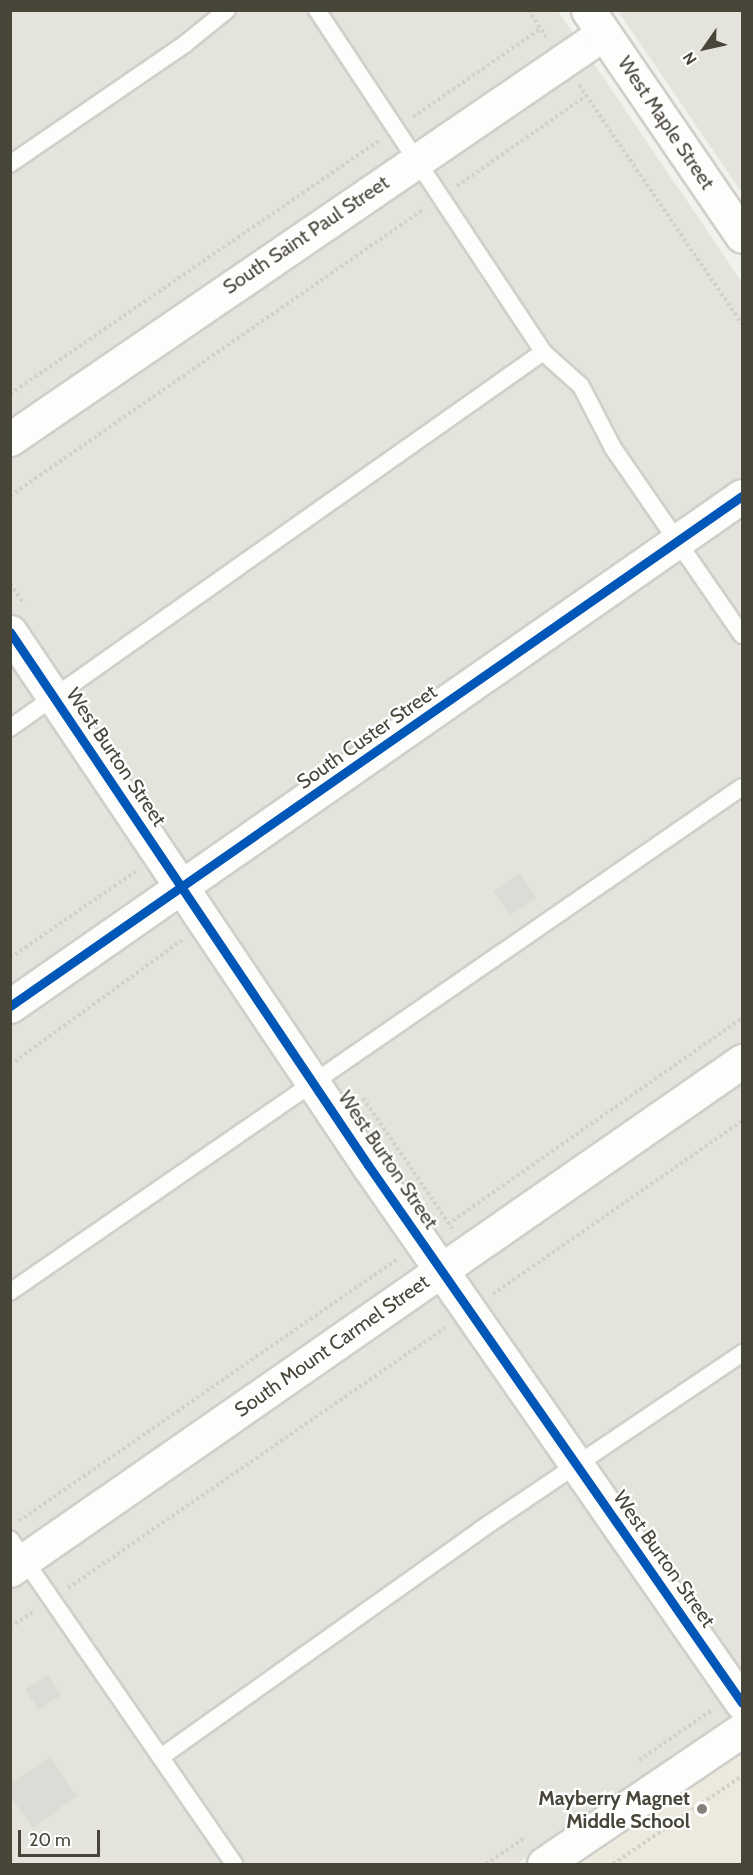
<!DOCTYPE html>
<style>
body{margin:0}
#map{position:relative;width:753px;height:1875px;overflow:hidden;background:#f2f2ed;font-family:Cabin,sans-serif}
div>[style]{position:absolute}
.residential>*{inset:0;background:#e5e4dc}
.education>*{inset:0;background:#eceadd}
.building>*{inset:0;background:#dcdbd6;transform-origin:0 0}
.path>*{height:4px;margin-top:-2px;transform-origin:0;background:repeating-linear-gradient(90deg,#d2d2cb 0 3px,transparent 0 6px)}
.roads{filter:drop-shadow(2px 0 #d0cfcb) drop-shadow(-2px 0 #d0cfcb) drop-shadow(0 2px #d0cfcb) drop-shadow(0 -2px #d0cfcb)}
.service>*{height:16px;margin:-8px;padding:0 8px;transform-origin:8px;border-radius:8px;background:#fdfdfc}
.minor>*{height:33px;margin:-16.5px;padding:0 16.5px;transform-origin:16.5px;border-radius:16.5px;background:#fdfdfc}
.tertiary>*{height:33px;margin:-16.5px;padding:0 16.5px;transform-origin:16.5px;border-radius:16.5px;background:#fdfdfc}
.cycleway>*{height:9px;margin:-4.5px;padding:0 4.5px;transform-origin:4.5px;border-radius:4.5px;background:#0057b8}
.dots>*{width:16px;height:16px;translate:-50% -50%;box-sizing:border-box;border:3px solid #fff;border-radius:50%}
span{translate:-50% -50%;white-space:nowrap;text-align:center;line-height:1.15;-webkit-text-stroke:4.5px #fff;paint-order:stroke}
.street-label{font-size:20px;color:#484539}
.poi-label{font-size:20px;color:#484539;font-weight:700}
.right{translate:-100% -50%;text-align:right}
.frame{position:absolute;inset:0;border:12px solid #484539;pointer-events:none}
.north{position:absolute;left:675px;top:18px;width:60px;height:60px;-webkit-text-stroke:4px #fff;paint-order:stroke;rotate:236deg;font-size:16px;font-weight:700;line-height:24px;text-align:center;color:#484539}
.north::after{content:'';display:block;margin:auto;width:21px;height:27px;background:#484539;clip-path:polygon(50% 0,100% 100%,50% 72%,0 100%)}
.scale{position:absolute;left:18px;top:1830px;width:82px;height:27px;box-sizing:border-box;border:3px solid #484539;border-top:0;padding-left:8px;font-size:18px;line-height:21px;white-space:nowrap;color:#484539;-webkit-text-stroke:4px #fff;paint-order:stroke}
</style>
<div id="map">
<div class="residential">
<i style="clip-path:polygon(11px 11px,558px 11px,742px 282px,742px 1711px,516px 1864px,246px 1864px,241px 1858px,232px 1864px,11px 1864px)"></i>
<i style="clip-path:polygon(618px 11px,742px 11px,742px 193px)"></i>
</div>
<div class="education">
<i style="clip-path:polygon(742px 1754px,742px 1864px,581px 1864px)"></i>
</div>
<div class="building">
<i style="left:520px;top:873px;width:30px;height:32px;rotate:57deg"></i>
<i style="left:48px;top:1675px;width:24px;height:27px;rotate:57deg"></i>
<i style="clip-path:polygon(50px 1757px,77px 1796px,33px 1828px,10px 1796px,10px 1784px)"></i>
</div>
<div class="path">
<i style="left:528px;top:10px;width:32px;rotate:56deg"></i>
<i style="left:579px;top:85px;width:289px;rotate:55.7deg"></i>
<i style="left:413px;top:117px;width:155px;rotate:-34.7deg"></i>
<i style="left:457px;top:186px;width:157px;rotate:-34.9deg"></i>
<i style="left:10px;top:394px;width:448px;rotate:-34.5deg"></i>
<i style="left:10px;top:496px;width:504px;rotate:-34.73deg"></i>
<i style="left:10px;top:584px;width:24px;rotate:55deg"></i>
<i style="left:10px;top:958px;width:153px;rotate:-34.6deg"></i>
<i style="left:10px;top:1065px;width:213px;rotate:-36deg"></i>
<i style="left:363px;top:1098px;width:158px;rotate:55.6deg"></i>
<i style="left:448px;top:1224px;width:359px;rotate:-35deg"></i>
<i style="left:493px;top:1294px;width:303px;rotate:-34.8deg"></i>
<i style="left:19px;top:1521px;width:461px;rotate:-34.7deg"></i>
<i style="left:68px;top:1588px;width:458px;rotate:-34.6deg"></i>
<i style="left:10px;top:1627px;width:30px;rotate:-33deg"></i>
<i style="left:639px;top:1760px;width:88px;rotate:-34.4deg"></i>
<i style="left:10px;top:1859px;width:6px;rotate:51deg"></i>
<i style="left:486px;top:1864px;width:48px;rotate:-34deg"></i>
<i style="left:613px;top:1864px;width:156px;rotate:-34.3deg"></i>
</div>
<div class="roads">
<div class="service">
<i style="left:317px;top:10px;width:410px;rotate:56.5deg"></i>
<i style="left:543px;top:352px;width:51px;rotate:41.8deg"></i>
<i style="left:581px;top:386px;width:70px;rotate:62.7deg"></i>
<i style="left:613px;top:448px;width:227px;rotate:55.4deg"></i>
<i style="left:10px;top:164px;width:212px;rotate:-34.4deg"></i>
<i style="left:185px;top:44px;width:54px;rotate:-39deg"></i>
<i style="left:10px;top:728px;width:652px;rotate:-35.2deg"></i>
<i style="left:10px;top:1292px;width:889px;rotate:-34.6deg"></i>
<i style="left:10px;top:1539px;width:395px;rotate:55.4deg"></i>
<i style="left:161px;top:1757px;width:392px;rotate:-35.4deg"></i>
<i style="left:480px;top:1530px;width:316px;rotate:-34deg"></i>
</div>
<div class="minor">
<i style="left:10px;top:439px;width:719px;rotate:-34.35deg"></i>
<i style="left:10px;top:632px;width:642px;rotate:56.11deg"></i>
<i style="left:368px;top:1165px;width:655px;rotate:55.19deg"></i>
<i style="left:10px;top:1006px;width:892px;rotate:-34.87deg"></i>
<i style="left:10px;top:1570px;width:892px;rotate:-34.81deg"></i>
<i style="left:544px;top:1864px;width:239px;rotate:-34.1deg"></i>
</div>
<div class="tertiary">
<i style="left:588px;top:10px;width:273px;rotate:55.7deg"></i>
</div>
</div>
<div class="cycleway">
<i style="left:10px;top:632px;width:642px;rotate:56.11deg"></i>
<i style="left:368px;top:1165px;width:655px;rotate:55.19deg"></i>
<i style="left:10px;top:1006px;width:892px;rotate:-34.87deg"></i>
</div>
<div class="dots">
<i style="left:702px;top:1809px;background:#848278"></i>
</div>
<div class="street-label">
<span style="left:666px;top:123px;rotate:56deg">West Maple Street</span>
<span style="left:306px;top:235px;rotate:-34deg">South Saint Paul Street</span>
<span style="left:367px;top:737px;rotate:-35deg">South Custer Street</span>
<span style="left:116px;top:757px;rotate:56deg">West Burton Street</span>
<span style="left:388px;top:1160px;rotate:56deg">West Burton Street</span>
<span style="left:332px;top:1346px;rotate:-35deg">South Mount Carmel Street</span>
<span style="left:664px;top:1559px;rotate:55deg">West Burton Street</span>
</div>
<div class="poi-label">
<span class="right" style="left:690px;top:1810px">Mayberry Magnet<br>Middle School</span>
</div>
<div class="frame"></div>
<div class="north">N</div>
<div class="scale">20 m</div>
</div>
